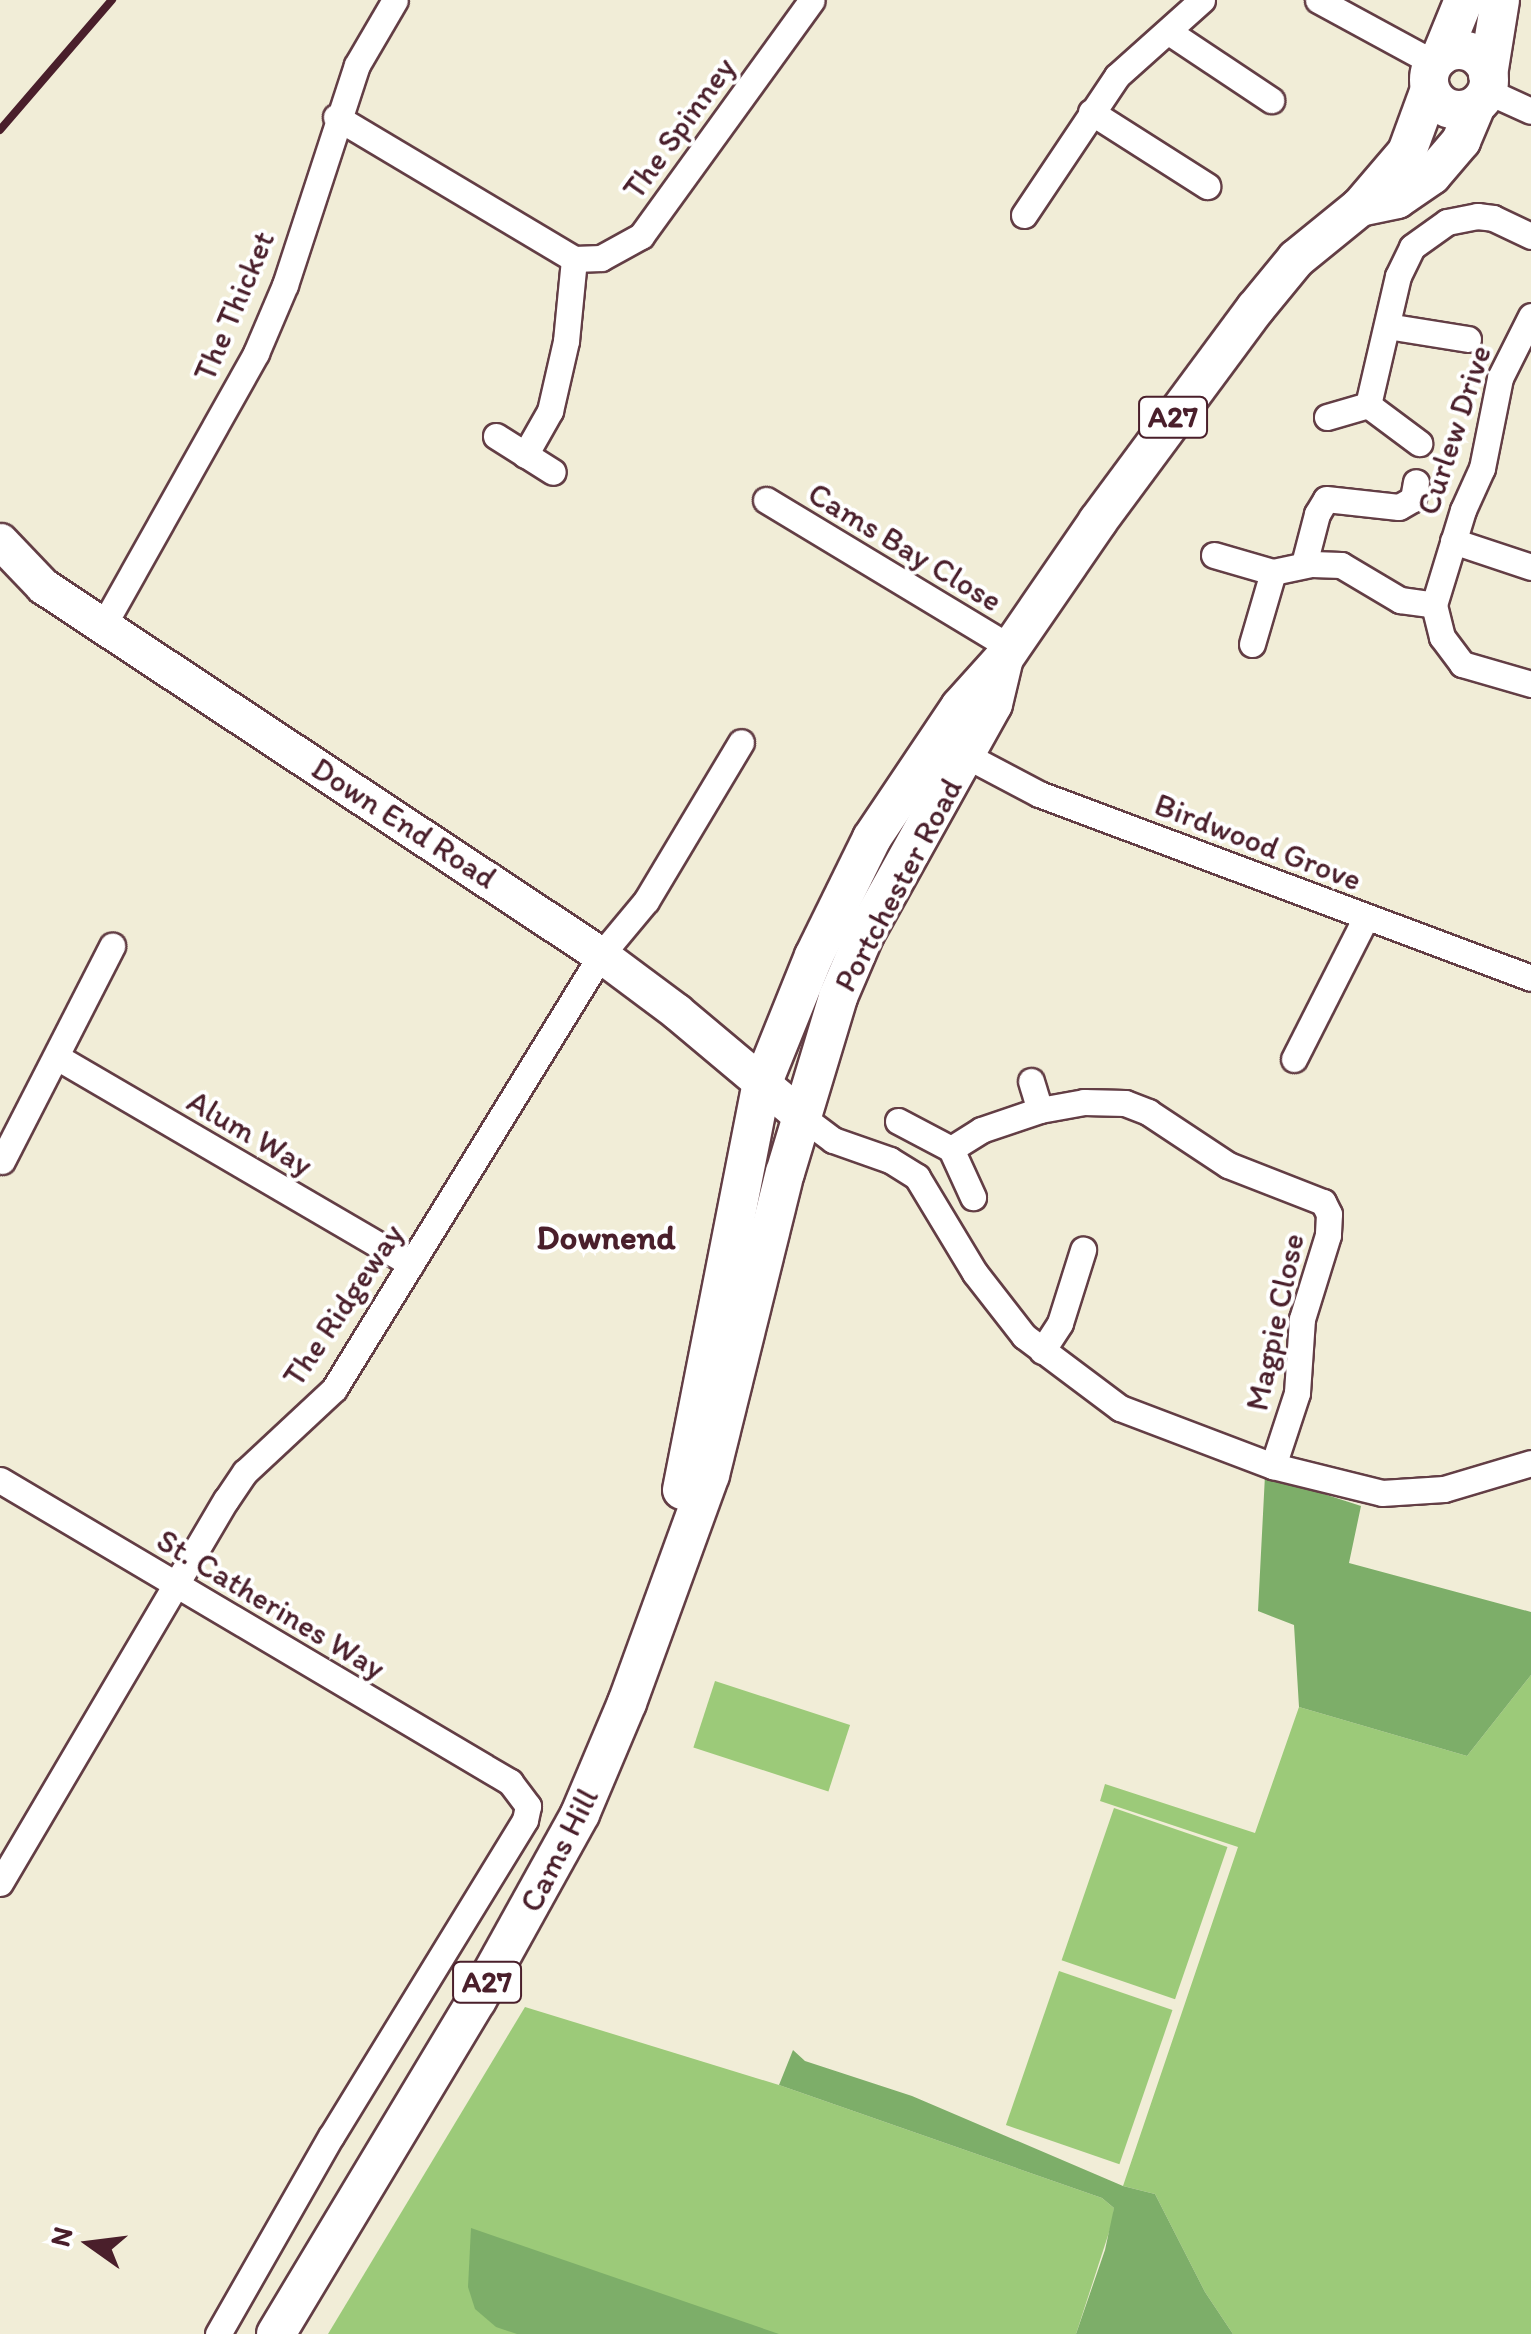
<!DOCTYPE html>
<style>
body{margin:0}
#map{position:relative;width:1531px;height:2334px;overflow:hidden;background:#f1edd7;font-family:Itim,sans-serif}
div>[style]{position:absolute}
.green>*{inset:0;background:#9cca79;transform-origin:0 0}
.forest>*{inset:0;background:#7dae69}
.roads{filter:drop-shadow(2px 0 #633e45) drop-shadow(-2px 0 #633e45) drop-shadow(0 2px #633e45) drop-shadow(0 -2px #633e45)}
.street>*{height:25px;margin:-12.5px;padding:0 12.5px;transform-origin:12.5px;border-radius:12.5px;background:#fff}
.secondary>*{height:35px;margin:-17.5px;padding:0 17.5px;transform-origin:17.5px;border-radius:17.5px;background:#fff}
.primary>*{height:38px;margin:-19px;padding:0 19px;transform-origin:19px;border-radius:19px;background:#fff}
.primary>.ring{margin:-19px;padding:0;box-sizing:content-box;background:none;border:38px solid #fff;border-radius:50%}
.rail>*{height:8px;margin:-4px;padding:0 4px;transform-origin:4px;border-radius:4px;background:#4a1f2b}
span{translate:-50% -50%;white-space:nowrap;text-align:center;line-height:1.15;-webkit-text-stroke:8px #fff;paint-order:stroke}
.shield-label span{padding:2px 8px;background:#fff;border:2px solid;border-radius:8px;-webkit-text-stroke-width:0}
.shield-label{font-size:30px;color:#4a1f2b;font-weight:700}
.street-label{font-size:32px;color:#4a1f2b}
.neighbourhood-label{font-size:35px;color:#4a1f2b;font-weight:700}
.north{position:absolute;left:40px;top:2194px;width:100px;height:100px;-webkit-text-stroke:8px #fff;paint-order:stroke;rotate:284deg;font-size:28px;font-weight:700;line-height:40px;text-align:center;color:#4a1f2b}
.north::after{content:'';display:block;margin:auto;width:35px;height:45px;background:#4a1f2b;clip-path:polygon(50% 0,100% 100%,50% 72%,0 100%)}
</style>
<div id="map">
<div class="green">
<i style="clip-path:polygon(1531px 1675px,1531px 2334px,1233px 2334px,1205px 2292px,1155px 2194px,1123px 2186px,1238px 1847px,1100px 1801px,1105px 1784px,1255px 1833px,1299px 1707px,1467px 1756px)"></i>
<i style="left:715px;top:1681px;width:142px;height:70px;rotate:18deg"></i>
<i style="left:1114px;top:1808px;width:120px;height:161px;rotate:19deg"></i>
<i style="left:1059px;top:1971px;width:120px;height:163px;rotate:19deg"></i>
<i style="clip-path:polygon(525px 2007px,779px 2085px,1102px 2198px,1114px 2208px,1113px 2220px,1076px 2334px,328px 2334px)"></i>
</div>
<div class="forest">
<i style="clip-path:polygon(1265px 1475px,1361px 1506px,1349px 1563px,1531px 1612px,1531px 1675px,1467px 1756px,1299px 1707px,1294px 1625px,1258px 1611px)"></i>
<i style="clip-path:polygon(793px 2050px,805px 2061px,912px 2096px,1123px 2186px,1155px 2194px,1205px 2292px,1233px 2334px,1076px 2334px,1105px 2250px,1114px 2208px,1102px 2198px,779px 2085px)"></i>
<i style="clip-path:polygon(471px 2228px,779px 2334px,517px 2334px,496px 2327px,475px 2309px,468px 2287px)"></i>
</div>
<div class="roads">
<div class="street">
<i style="left:1318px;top:0;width:132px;rotate:28.5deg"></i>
<i style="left:1169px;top:32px;width:123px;rotate:33.7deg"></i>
<i style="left:1487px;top:91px;width:48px;rotate:24.4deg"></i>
<i style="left:1091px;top:112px;width:138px;rotate:32.5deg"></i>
<i style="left:336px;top:117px;width:277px;rotate:30.8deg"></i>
<i style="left:1024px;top:215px;width:167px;rotate:-56.2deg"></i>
<i style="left:1117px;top:76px;width:114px;rotate:-41.8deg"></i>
<i style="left:1531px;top:316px;width:69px;rotate:116.6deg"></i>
<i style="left:1500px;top:378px;width:92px;rotate:101.3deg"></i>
<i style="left:1482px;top:468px;width:46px;rotate:114.3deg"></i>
<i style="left:1463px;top:510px;width:99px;rotate:107deg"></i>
<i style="left:1434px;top:605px;width:33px;rotate:76deg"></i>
<i style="left:1442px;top:637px;width:34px;rotate:53deg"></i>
<i style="left:1462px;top:664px;width:72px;rotate:16.2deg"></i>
<i style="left:1387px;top:326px;width:82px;rotate:9.1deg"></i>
<i style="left:1368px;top:405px;width:132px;rotate:-76.9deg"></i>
<i style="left:1398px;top:276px;width:32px;rotate:-64deg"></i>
<i style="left:1412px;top:247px;width:43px;rotate:-35.5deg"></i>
<i style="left:1447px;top:222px;width:31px;rotate:-11deg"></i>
<i style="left:1477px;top:216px;width:16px;rotate:7deg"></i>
<i style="left:1493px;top:218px;width:42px;rotate:25.3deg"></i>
<i style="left:1327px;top:417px;width:43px;rotate:-16.3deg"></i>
<i style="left:1368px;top:405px;width:64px;rotate:36.7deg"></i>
<i style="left:496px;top:436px;width:67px;rotate:32.3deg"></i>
<i style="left:525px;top:455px;width:51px;rotate:-60.4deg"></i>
<i style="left:550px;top:411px;width:72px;rotate:-77.1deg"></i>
<i style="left:566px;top:341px;width:82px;rotate:-84.4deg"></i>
<i style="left:574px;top:259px;width:27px;rotate:-2deg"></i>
<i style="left:601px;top:258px;width:46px;rotate:-28.8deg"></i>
<i style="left:641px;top:236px;width:291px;rotate:-54.1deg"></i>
<i style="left:766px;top:500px;width:286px;rotate:31.1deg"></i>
<i style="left:1453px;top:541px;width:82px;rotate:18.4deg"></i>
<i style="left:1214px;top:555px;width:61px;rotate:16.1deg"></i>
<i style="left:1273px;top:572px;width:40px;rotate:-12deg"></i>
<i style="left:1312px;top:564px;width:29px;rotate:2deg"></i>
<i style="left:1341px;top:565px;width:69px;rotate:30.7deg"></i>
<i style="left:1400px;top:600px;width:34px;rotate:8deg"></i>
<i style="left:1304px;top:564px;width:52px;rotate:-75.4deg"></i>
<i style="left:1317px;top:514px;width:17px;rotate:-59deg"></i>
<i style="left:1326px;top:499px;width:73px;rotate:6.3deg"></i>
<i style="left:1399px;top:507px;width:16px;rotate:-30deg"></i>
<i style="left:1413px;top:499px;width:17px;rotate:-80deg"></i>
<i style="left:103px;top:626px;width:313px;rotate:-60.7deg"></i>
<i style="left:256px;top:353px;width:74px;rotate:-66.9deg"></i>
<i style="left:285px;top:285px;width:231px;rotate:-71.9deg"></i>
<i style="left:357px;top:65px;width:75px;rotate:-59.7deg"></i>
<i style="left:1252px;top:644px;width:75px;rotate:-73.7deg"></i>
<i style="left:967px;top:756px;width:81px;rotate:27.8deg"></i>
<i style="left:1039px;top:794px;width:525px;rotate:20.5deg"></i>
<i style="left:57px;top:1057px;width:410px;rotate:30.3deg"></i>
<i style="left:1294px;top:1059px;width:159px;rotate:-63.1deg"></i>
<i style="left:1031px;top:1081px;width:30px;rotate:73deg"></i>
<i style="left:801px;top:1116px;width:40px;rotate:37deg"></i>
<i style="left:833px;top:1140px;width:60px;rotate:19.3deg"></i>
<i style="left:890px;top:1160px;width:32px;rotate:32deg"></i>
<i style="left:917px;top:1177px;width:112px;rotate:58.9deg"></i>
<i style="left:975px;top:1273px;width:80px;rotate:52.1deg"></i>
<i style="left:1024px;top:1336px;width:120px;rotate:36.9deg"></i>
<i style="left:1120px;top:1408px;width:164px;rotate:20.8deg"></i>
<i style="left:1273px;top:1466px;width:112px;rotate:13.9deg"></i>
<i style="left:1382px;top:1493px;width:62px;rotate:-3.7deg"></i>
<i style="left:1444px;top:1489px;width:91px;rotate:-16.6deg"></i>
<i style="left:898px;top:1121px;width:60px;rotate:27.8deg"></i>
<i style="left:951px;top:1149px;width:53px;rotate:65.4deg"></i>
<i style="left:951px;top:1149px;width:36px;rotate:-32deg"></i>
<i style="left:981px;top:1130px;width:62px;rotate:-18.7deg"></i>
<i style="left:1040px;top:1110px;width:45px;rotate:-10.3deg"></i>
<i style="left:1084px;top:1102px;width:41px;rotate:1.4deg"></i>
<i style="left:1125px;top:1103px;width:25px;rotate:21deg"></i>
<i style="left:1148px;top:1112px;width:96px;rotate:33.5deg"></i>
<i style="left:1228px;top:1165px;width:102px;rotate:21.3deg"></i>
<i style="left:1323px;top:1202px;width:13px;rotate:63deg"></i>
<i style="left:1329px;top:1214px;width:21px;rotate:93deg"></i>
<i style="left:1328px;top:1235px;width:88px;rotate:107.2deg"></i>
<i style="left:1302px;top:1319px;width:74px;rotate:93.9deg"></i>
<i style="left:1297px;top:1393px;width:77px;rotate:108.2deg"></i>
<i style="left:2px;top:1161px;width:242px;rotate:-62.9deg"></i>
<i style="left:1042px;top:1351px;width:33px;rotate:-57deg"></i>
<i style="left:1060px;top:1323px;width:77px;rotate:-72.5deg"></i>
<i style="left:0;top:1480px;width:593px;rotate:30.63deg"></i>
<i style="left:510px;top:1782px;width:30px;rotate:53deg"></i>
<i style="left:528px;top:1806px;width:14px;rotate:102deg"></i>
<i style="left:525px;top:1820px;width:371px;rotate:121.5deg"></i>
<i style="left:331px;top:2136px;width:228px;rotate:119.7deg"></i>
<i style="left:0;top:1883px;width:445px;rotate:-59.5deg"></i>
<i style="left:226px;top:1500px;width:34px;rotate:-56deg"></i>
<i style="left:245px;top:1472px;width:122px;rotate:-43deg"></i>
<i style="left:334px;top:1389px;width:510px;rotate:-58.4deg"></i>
<i style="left:601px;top:955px;width:70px;rotate:-50.2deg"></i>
<i style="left:646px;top:901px;width:185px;rotate:-59.1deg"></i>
</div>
<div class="secondary">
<i style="left:0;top:541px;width:62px;rotate:46.3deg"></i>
<i style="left:43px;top:586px;width:669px;rotate:33.48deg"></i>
<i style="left:601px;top:955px;width:94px;rotate:36.7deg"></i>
<i style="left:676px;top:1011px;width:163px;rotate:40deg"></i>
</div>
<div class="primary">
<i class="ring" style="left:1429px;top:50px;width:22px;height:22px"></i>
<i style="left:1441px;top:56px;width:61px;rotate:-67.7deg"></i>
<i style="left:1488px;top:75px;width:76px;rotate:-80.9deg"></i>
<i style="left:1360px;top:207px;width:38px;rotate:-12deg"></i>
<i style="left:1397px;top:199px;width:42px;rotate:-34.4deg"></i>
<i style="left:1432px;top:175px;width:45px;rotate:-49.5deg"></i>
<i style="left:1461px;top:141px;width:39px;rotate:-67deg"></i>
<i style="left:682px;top:1490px;width:411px;rotate:-78.9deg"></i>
<i style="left:761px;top:1087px;width:141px;rotate:-68deg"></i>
<i style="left:814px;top:956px;width:131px;rotate:-63.8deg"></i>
<i style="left:872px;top:838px;width:158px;rotate:-56.1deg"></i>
<i style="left:960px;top:707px;width:66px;rotate:-48.1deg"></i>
<i style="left:1004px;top:658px;width:166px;rotate:-55.5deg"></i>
<i style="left:1098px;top:521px;width:264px;rotate:-53.5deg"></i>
<i style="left:1255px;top:309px;width:65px;rotate:-50.6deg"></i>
<i style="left:1296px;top:259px;width:82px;rotate:-39.1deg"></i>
<i style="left:1360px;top:207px;width:72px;rotate:-49.5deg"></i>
<i style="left:1407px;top:152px;width:67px;rotate:-69.9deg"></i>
<i style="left:276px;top:2334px;width:390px;rotate:-59deg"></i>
<i style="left:477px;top:2000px;width:213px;rotate:-61deg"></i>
<i style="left:580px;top:1814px;width:121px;rotate:-67.1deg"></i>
<i style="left:627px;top:1703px;width:243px;rotate:-70deg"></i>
<i style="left:710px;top:1475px;width:311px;rotate:-76.1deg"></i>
<i style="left:785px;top:1173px;width:184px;rotate:-73.2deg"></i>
<i style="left:838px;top:997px;width:69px;rotate:-66.8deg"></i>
<i style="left:865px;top:934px;width:263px;rotate:-60.9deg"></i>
<i style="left:993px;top:704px;width:47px;rotate:-76.6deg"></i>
</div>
</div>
<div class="rail">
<i style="left:0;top:130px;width:172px;rotate:-49.3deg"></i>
</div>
<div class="shield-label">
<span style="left:1173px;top:417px">A27</span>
<span style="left:487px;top:1982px">A27</span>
</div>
<div class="street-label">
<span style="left:679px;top:128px;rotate:-54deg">The Spinney</span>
<span style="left:234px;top:306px;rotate:-67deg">The Thicket</span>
<span style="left:1454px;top:430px;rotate:-72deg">Curlew Drive</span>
<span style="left:905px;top:547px;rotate:31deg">Cams Bay Close</span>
<span style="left:404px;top:823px;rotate:33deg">Down End Road</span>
<span style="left:1258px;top:842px;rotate:21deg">Birdwood Grove</span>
<span style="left:898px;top:885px;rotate:-62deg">Portchester Road</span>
<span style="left:250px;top:1133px;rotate:30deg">Alum Way</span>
<span style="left:343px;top:1305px;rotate:-56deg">The Ridgeway</span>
<span style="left:1275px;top:1322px;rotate:-78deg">Magpie Close</span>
<span style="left:271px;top:1604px;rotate:31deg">St. Catherines Way</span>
<span style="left:559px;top:1850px;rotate:-63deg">Cams Hill</span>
</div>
<div class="neighbourhood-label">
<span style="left:606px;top:1237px">Downend</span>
</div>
<div class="north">N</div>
</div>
